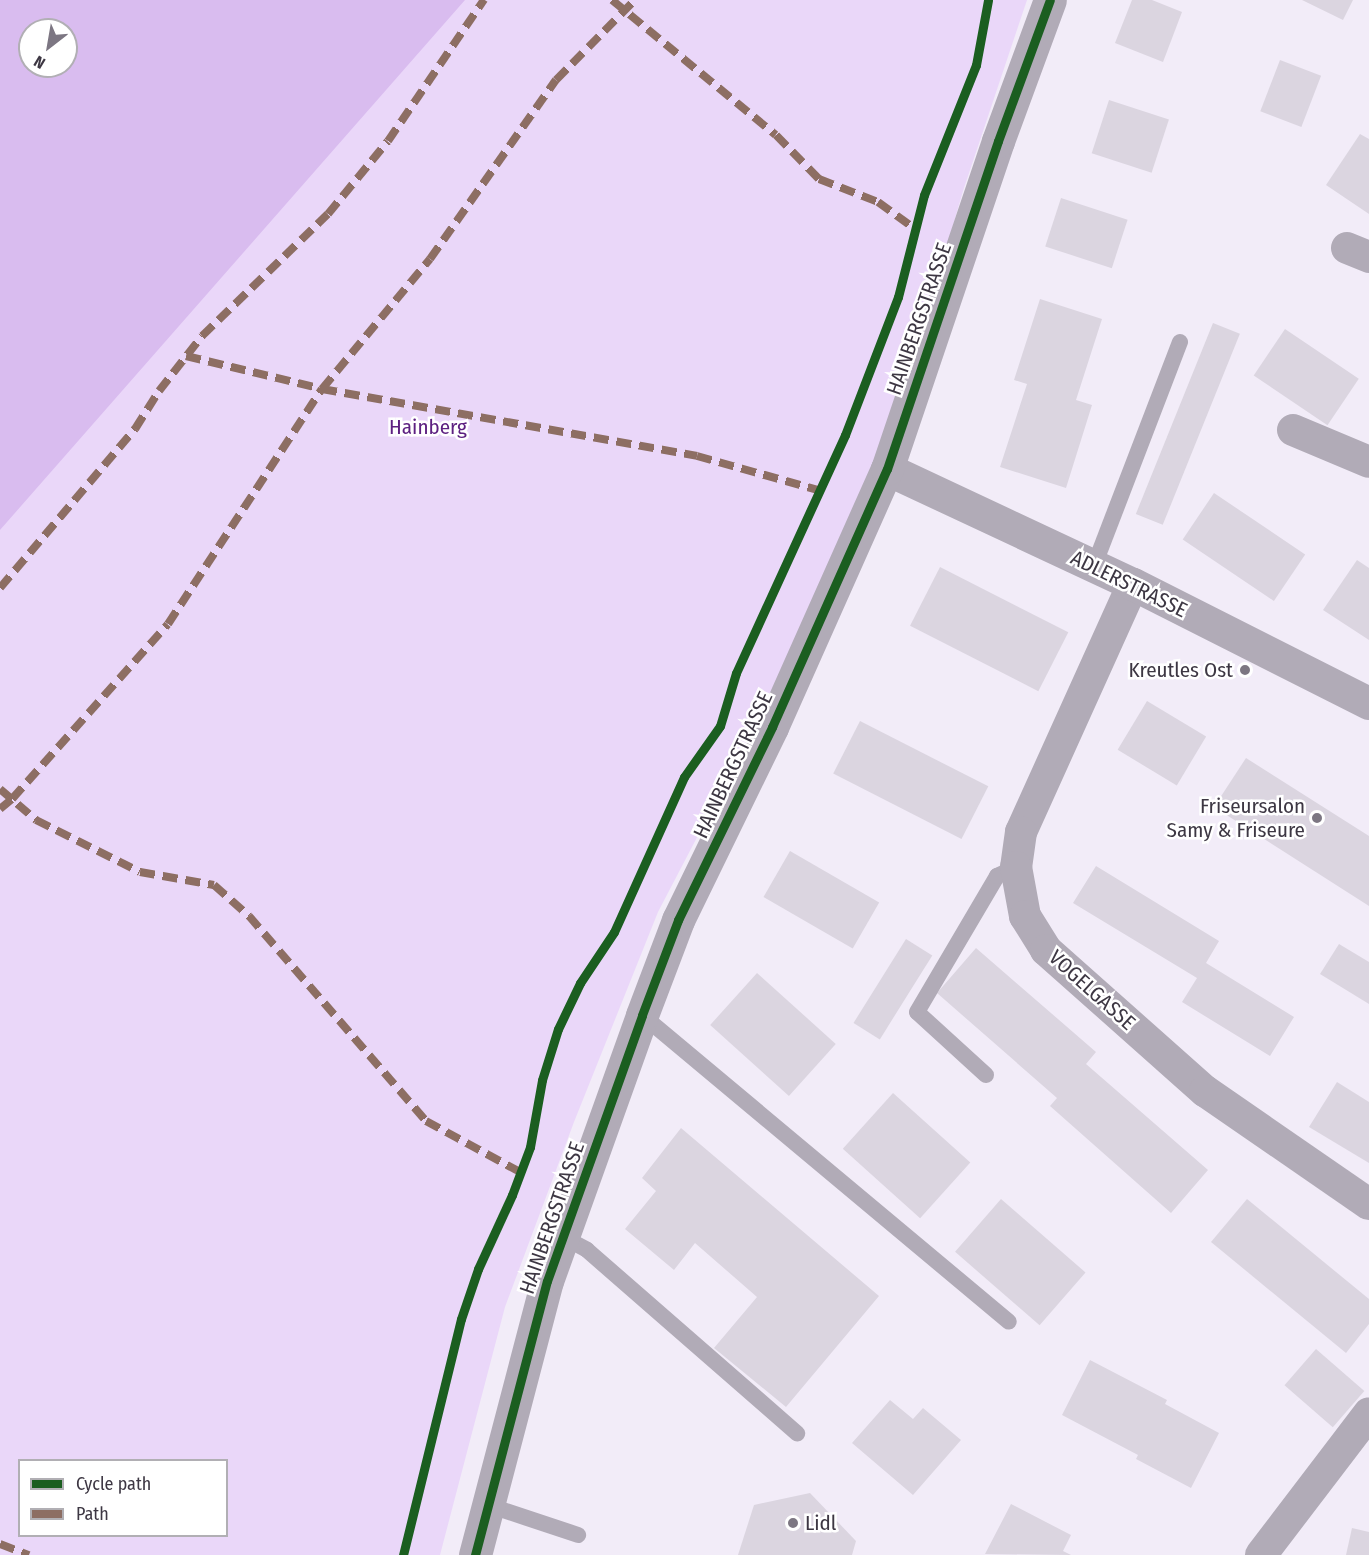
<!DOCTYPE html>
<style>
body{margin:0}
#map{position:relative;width:1369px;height:1555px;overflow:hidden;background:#f2ecf8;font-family:"Fira Sans Condensed",sans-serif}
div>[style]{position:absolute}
.green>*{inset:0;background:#ead7f9}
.forest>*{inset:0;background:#d9bcef}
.building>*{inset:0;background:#dbd5e0;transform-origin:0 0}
.service>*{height:16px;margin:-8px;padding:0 8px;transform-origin:8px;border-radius:8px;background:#b1abb7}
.minor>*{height:32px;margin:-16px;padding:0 16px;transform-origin:16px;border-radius:16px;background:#b1abb7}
.tertiary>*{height:33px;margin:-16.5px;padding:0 16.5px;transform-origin:16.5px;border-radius:16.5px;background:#b1abb7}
.quiet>*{height:8px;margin-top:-4px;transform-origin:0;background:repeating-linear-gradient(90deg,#8d6e63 0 15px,transparent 0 23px)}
.cycleway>*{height:9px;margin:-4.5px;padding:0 4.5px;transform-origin:4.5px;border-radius:4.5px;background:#1b5e20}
.dots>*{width:16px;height:16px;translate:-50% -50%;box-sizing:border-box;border:3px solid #fff;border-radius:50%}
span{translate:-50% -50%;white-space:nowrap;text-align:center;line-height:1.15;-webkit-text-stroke:5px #fff;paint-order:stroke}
.street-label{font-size:21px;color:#3d3743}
.park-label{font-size:21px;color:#5d2081}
.poi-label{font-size:21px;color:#3d3743}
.right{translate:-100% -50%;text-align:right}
.left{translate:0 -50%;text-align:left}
.legend{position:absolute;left:18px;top:1459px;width:210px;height:78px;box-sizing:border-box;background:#fff;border:2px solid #b1afb4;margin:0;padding:8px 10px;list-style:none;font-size:18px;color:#3d3743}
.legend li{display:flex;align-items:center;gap:12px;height:30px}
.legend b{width:30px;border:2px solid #b1afb4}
.north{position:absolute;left:18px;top:18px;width:60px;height:60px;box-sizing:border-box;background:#fff;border:2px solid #b1afb4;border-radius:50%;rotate:211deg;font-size:16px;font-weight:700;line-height:24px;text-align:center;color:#3d3743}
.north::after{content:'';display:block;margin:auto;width:21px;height:27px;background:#7c7682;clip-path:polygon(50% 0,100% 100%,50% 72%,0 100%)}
</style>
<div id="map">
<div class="green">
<i style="clip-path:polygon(evenodd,0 0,1027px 0,963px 191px,903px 398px,808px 625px,658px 912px,574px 1122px,505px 1307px,440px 1555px,0 1555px,0 0,30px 30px,66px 30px,66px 66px,30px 66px,30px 30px,0 0,20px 1460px,226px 1460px,226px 1536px,20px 1536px,20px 1460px)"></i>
</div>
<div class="forest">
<i style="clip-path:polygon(evenodd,0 0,465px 0,0 530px,0 0,30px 30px,66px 30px,66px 66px,30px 66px,30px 30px)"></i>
</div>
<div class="building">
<i style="clip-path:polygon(1132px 0,1152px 0,1182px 12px,1163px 62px,1115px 43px)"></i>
<i style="clip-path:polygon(1302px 0,1353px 0,1343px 20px)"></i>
<i style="left:1280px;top:60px;width:44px;height:55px;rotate:21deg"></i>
<i style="left:1109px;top:100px;width:63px;height:56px;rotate:18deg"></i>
<i style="clip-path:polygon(1360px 134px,1369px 139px,1369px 214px,1326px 185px)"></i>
<i style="left:1061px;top:198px;width:70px;height:51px;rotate:18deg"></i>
<i style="clip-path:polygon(1040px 299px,1102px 319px,1076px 400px,1092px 405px,1066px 488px,1000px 467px,1027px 384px,1014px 380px)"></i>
<i style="left:1213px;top:323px;width:29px;height:206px;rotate:22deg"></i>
<i style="left:1285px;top:329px;width:89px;height:56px;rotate:34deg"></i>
<i style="left:1214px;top:493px;width:110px;height:56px;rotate:34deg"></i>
<i style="clip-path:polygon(1357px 560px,1369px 568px,1369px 640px,1323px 610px)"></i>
<i style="left:940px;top:567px;width:144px;height:66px;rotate:27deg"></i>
<i style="left:1147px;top:701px;width:69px;height:57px;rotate:31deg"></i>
<i style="left:860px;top:721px;width:144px;height:59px;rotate:27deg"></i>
<i style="clip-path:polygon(1246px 758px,1369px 836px,1369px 906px,1214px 807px)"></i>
<i style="left:790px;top:851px;width:103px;height:53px;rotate:30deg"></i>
<i style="clip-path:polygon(1096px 866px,1219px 941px,1206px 963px,1294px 1017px,1270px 1056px,1182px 1002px,1197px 978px,1073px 903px)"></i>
<i style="left:906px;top:939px;width:31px;height:99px;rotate:32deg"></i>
<i style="clip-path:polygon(1339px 944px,1369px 962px,1369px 1004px,1320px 974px)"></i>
<i style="clip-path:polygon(976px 948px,1096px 1052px,1086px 1064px,1208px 1170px,1171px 1213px,1050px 1106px,1057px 1098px,937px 993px)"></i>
<i style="left:757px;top:973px;width:106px;height:70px;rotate:42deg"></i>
<i style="clip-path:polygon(1337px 1082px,1369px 1102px,1369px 1163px,1309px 1127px)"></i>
<i style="left:893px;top:1093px;width:104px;height:75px;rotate:42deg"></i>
<i style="clip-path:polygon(681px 1128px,879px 1296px,786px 1407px,714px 1348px,757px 1297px,695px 1243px,674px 1270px,625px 1229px,656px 1191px,642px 1178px)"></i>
<i style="left:1001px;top:1199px;width:112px;height:70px;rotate:41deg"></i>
<i style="clip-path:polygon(1247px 1199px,1369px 1299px,1369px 1324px,1346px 1353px,1211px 1242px)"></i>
<i style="left:1316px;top:1349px;width:64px;height:48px;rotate:41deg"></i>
<i style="clip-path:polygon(1090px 1360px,1167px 1400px,1165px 1404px,1219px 1433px,1191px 1488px,1136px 1459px,1138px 1455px,1062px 1415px)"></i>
<i style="clip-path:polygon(890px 1400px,913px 1419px,923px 1408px,961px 1440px,913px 1495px,852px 1443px)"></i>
<i style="clip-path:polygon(810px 1493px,856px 1541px,852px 1555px,738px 1555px,754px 1505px)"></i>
<i style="clip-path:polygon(1011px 1504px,1071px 1535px,1063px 1551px,1071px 1555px,985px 1554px)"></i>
<i style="clip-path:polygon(1352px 1528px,1369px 1532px,1369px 1555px,1346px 1555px)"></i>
</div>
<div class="service">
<i style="left:1094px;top:566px;width:240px;rotate:-69deg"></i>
<i style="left:642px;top:1015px;width:478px;rotate:39.9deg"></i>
<i style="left:986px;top:1075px;width:93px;rotate:-137.6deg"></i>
<i style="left:917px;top:1012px;width:158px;rotate:-59.5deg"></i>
<i style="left:997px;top:876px;width:21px;rotate:-25deg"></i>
<i style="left:563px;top:1237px;width:27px;rotate:28deg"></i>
<i style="left:587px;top:1250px;width:279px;rotate:41.1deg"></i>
<i style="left:488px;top:1505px;width:95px;rotate:18.4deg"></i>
</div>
<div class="minor">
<i style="left:1347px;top:248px;width:24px;rotate:22deg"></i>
<i style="left:1293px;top:430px;width:82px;rotate:22.8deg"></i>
<i style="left:1133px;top:584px;width:272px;rotate:114.3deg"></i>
<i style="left:1021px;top:832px;width:35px;rotate:98deg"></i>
<i style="left:1016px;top:867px;width:50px;rotate:79.6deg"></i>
<i style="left:1025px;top:916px;width:40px;rotate:58deg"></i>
<i style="left:1046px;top:950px;width:213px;rotate:41.6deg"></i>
<i style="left:1205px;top:1091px;width:199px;rotate:34.6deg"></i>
<i style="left:1261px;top:1555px;width:178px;rotate:-52.7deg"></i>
</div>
<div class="tertiary">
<i style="left:887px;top:469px;width:272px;rotate:25.1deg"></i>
<i style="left:1133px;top:584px;width:264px;rotate:26.8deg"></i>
<i style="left:475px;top:1555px;width:283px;rotate:-75.3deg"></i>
<i style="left:547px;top:1281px;width:282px;rotate:-70.3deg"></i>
<i style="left:642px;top:1015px;width:102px;rotate:-69.2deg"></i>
<i style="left:678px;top:920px;width:215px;rotate:-64deg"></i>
<i style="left:772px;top:727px;width:282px;rotate:-66deg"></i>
<i style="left:887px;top:469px;width:346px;rotate:-71.3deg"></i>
<i style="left:998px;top:141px;width:150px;rotate:-69.8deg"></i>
</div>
<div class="quiet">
<i style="left:612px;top:0;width:212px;rotate:39.5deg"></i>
<i style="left:776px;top:135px;width:62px;rotate:45.7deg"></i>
<i style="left:819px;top:179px;width:63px;rotate:21.3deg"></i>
<i style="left:878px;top:202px;width:46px;rotate:36.1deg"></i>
<i style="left:186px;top:356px;width:140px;rotate:13.6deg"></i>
<i style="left:322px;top:389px;width:381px;rotate:10.1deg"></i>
<i style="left:697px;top:456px;width:126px;rotate:15.7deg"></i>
<i style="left:0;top:588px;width:209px;rotate:-49.7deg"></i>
<i style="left:135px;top:429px;width:45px;rotate:-57.7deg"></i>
<i style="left:159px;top:391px;width:70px;rotate:-52deg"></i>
<i style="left:202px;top:336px;width:175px;rotate:-44.1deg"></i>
<i style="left:328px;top:214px;width:94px;rotate:-50.6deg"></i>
<i style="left:388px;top:141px;width:171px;rotate:-55.8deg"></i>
<i style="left:0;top:789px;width:48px;rotate:40.7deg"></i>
<i style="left:36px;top:820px;width:116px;rotate:26.6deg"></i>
<i style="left:140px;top:872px;width:75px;rotate:10deg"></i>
<i style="left:214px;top:885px;width:47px;rotate:41.5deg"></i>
<i style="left:249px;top:916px;width:271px;rotate:49.2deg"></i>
<i style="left:426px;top:1121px;width:107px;rotate:28.5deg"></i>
<i style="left:0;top:809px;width:16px;rotate:-40deg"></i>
<i style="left:12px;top:799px;width:234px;rotate:-48.3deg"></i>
<i style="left:168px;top:624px;width:281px;rotate:-56.8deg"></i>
<i style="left:322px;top:389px;width:169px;rotate:-50.3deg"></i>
<i style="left:430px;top:259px;width:219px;rotate:-54.9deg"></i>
<i style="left:556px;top:80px;width:112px;rotate:-45.4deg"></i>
<i style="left:0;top:1544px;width:31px;rotate:21deg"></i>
</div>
<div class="cycleway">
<i style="left:403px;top:1555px;width:243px;rotate:-76.2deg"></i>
<i style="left:461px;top:1319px;width:53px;rotate:-71.2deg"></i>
<i style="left:478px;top:1269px;width:81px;rotate:-65.3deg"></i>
<i style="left:512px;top:1195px;width:51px;rotate:-69.4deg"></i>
<i style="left:530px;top:1147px;width:68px;rotate:-79.8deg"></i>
<i style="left:542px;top:1080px;width:53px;rotate:-72.6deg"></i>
<i style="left:558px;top:1029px;width:51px;rotate:-64.4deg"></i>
<i style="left:580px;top:983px;width:61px;rotate:-56.3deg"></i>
<i style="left:614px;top:932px;width:170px;rotate:-65.7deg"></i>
<i style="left:684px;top:777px;width:62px;rotate:-54.8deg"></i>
<i style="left:720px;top:726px;width:55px;rotate:-73.2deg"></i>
<i style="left:736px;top:673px;width:262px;rotate:-65.4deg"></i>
<i style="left:845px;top:435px;width:148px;rotate:-69deg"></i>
<i style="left:898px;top:297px;width:105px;rotate:-75.7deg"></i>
<i style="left:924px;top:195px;width:140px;rotate:-68.2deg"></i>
<i style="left:976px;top:65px;width:66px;rotate:-79.5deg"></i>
<i style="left:475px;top:1555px;width:283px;rotate:-75.3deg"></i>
<i style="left:547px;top:1281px;width:282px;rotate:-70.3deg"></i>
<i style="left:642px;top:1015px;width:102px;rotate:-69.2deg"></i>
<i style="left:678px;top:920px;width:215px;rotate:-64deg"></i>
<i style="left:772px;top:727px;width:282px;rotate:-66deg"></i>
<i style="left:887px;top:469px;width:346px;rotate:-71.3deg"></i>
<i style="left:998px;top:141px;width:150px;rotate:-69.8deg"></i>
</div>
<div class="dots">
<i style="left:1245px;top:670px;background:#7c7682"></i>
<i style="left:1317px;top:818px;background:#7c7682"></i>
<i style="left:793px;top:1523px;background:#7c7682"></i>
</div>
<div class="street-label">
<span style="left:919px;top:319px;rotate:-71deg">HAINBERGSTRASSE</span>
<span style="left:1129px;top:584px;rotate:26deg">ADLERSTRASSE</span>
<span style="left:733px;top:765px;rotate:-65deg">HAINBERGSTRASSE</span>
<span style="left:1092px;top:990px;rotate:42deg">VOGELGASSE</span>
<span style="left:552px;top:1218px;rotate:-71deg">HAINBERGSTRASSE</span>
</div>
<div class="park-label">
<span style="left:428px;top:427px">Hainberg</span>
</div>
<div class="poi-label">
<span class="right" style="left:1233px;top:670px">Kreutles Ost</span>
<span class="right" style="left:1305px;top:818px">Friseursalon<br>Samy &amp; Friseure</span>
<span class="left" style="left:805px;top:1523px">Lidl</span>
</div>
<ul class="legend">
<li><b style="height:8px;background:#1b5e20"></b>Cycle path</li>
<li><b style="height:8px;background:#8d6e63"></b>Path</li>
</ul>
<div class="north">N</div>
</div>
